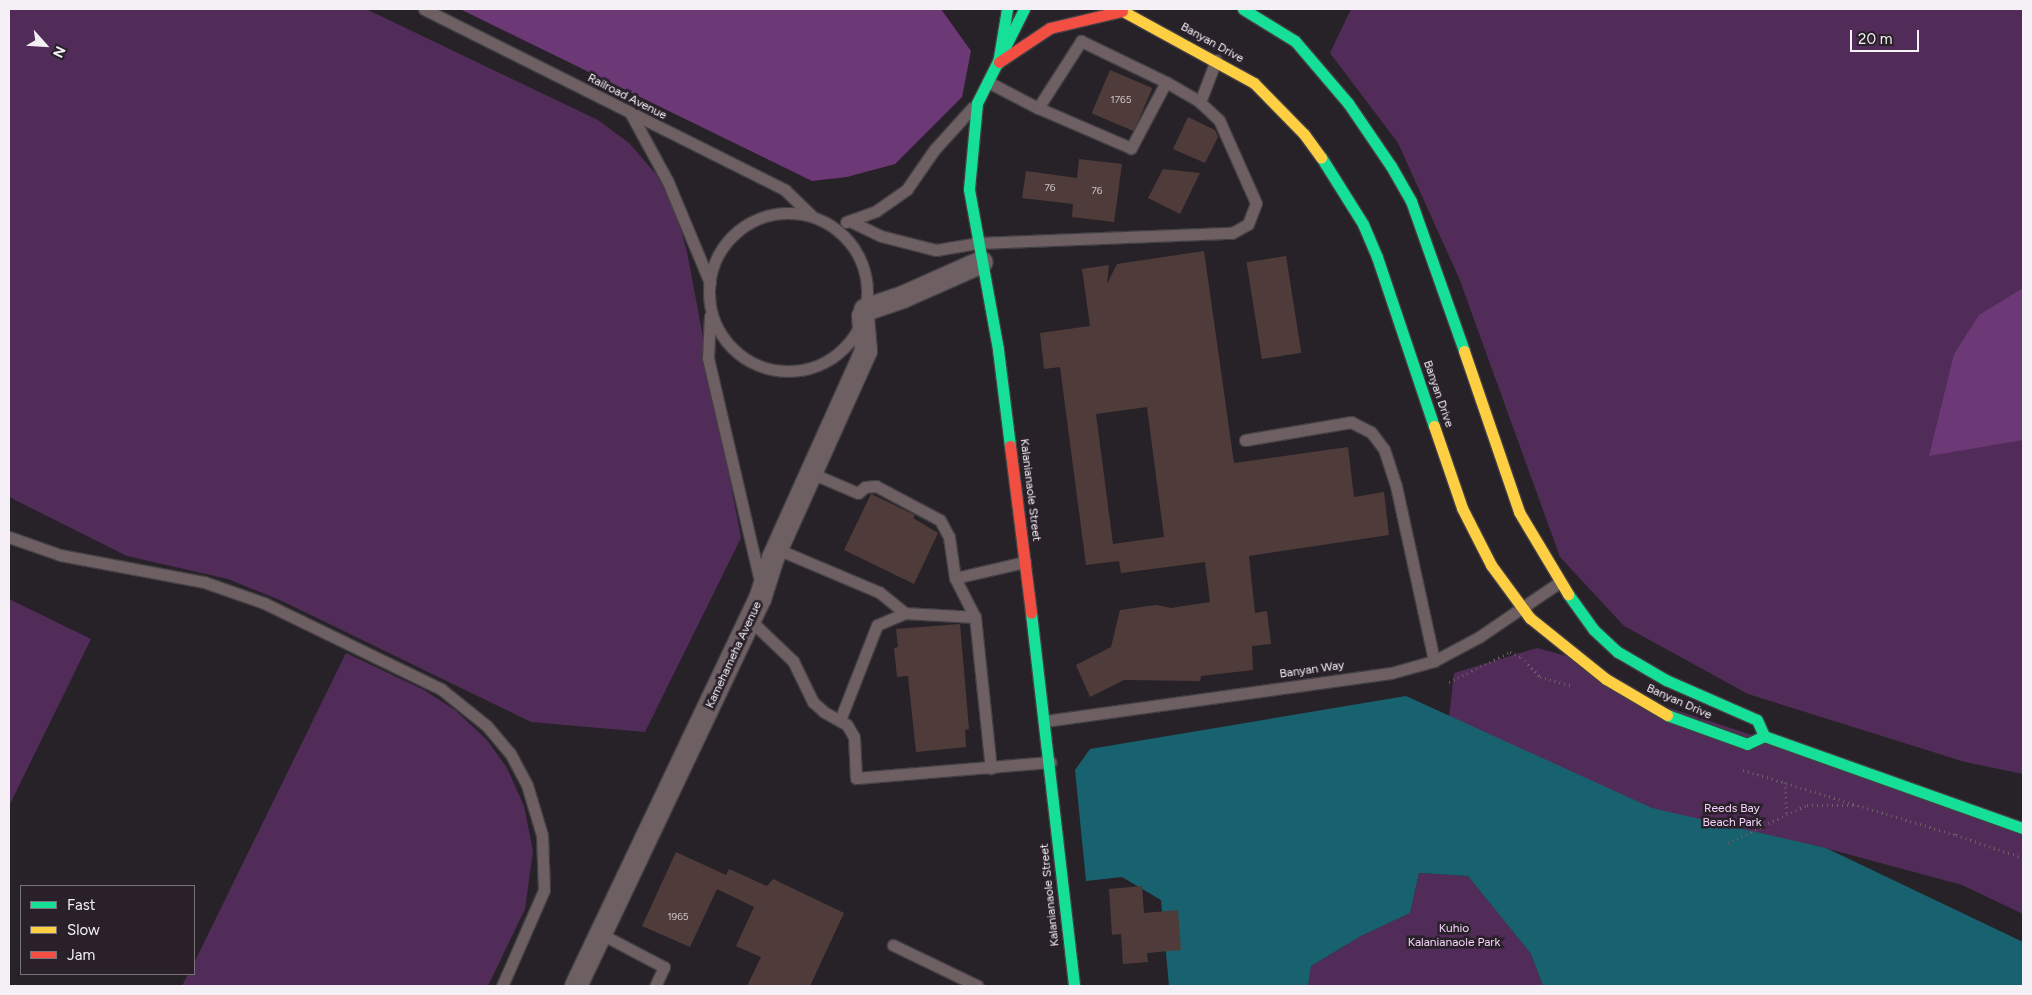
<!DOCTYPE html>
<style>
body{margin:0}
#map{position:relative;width:2032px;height:995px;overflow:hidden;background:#272228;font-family:Figtree,sans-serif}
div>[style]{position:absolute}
.green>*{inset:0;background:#512c58}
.forest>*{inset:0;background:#6c3875}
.water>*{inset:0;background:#18626f}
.building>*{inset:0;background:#4f3c3a;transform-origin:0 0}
.path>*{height:3px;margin-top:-1.5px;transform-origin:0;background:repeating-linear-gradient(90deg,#6a6064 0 1px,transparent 0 5px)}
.roads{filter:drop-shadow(1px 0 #434044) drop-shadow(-1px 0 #434044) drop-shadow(0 1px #434044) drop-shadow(0 -1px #434044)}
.lane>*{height:11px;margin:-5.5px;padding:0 5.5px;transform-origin:5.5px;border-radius:5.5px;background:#6d5f62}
.lane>.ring{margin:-5.5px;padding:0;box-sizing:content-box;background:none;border:11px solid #6d5f62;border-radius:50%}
.street>*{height:22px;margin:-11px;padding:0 11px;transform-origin:11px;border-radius:11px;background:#6d5f62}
.fast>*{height:11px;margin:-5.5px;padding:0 5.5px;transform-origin:5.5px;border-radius:5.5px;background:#16e098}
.slow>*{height:11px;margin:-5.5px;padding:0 5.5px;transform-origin:5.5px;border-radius:5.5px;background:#ffcf43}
.jam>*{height:11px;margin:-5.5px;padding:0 5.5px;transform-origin:5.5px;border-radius:5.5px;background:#f24e42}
span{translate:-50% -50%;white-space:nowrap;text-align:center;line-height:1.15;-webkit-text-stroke:5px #29202a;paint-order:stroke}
.number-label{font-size:10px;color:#ccc3c7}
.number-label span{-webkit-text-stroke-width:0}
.street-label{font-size:12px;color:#f5f0f6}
.park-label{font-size:12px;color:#f5d4fb}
.frame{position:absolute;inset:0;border:10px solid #f5f0f6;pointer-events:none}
.legend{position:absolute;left:20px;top:885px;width:175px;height:90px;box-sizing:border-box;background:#29202a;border:1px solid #7b737c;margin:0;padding:6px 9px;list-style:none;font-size:15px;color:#f5f0f6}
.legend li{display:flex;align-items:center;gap:10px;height:25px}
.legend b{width:25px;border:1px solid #7b737c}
.north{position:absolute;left:20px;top:20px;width:50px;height:50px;-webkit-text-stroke:4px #29202a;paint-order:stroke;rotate:116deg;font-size:14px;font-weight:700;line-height:20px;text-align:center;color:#f5f0f6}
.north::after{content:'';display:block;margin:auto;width:18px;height:22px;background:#f5f0f6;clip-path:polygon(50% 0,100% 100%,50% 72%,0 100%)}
.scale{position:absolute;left:1850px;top:30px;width:69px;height:22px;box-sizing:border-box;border:2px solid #f5f0f6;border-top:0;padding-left:6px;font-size:15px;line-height:18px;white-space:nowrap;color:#f5f0f6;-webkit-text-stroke:4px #29202a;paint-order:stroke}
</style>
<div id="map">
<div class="green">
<i style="clip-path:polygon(9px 9px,366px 9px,598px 120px,629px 143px,656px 174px,675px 209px,687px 252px,741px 538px,645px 732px,531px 722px,282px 601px,228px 579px,127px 556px,9px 497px)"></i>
<i style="clip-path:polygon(1351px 9px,2023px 9px,2023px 774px,1965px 762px,1748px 694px,1624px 626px,1560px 557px,1459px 278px,1398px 143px,1330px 53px)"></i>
<i style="clip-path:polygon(9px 599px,91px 639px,9px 806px)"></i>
<i style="clip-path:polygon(1537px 648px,1578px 659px,1633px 696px,2023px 824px,2023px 914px,1962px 885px,1814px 845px,1750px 897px,1448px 727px,1454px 673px)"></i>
<i style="clip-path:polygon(346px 653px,424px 690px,455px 710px,487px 740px,507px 768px,524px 806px,533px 851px,525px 909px,488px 986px,182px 986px,188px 974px,194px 974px,194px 963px)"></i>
<i style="clip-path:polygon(1419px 873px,1468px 876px,1531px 954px,1543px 986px,1308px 986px,1311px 966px,1361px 936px,1410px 913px)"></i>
</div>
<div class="forest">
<i style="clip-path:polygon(460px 9px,941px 9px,971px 51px,962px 97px,895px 164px,847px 177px,812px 181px)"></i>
<i style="clip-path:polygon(2023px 288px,2023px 440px,1929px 456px,1954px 354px,1979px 315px)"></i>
</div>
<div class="water">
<i style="clip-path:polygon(1406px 696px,1652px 808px,1826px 848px,2023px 942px,2023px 986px,1543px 986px,1531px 954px,1468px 876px,1419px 873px,1410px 913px,1361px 936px,1311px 966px,1308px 986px,1169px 986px,1161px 900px,1122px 877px,1086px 881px,1075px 770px,1090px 749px)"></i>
</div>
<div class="building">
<i style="left:1110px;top:70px;width:46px;height:47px;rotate:23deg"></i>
<i style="clip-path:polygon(1188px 117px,1215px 130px,1218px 137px,1205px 163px,1173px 149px)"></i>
<i style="clip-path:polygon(1079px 159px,1122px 164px,1114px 222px,1072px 217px,1073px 204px,1022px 198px,1026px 171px,1077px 178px)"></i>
<i style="clip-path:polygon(1163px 169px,1200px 173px,1180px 214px,1148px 198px)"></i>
<i style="clip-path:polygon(evenodd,1204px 251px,1234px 463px,1348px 447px,1354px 497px,1384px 492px,1389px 535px,1249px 556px,1255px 613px,1267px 611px,1271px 644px,1252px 646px,1253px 670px,1201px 676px,1200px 681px,1124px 680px,1090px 697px,1076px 665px,1111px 647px,1120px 610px,1156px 605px,1171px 608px,1210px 602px,1205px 562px,1121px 573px,1119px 561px,1086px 565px,1060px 367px,1044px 369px,1040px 333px,1090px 326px,1082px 269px,1109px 265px,1107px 284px,1117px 264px,1204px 251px,1147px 407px,1164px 537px,1113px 544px,1096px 414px,1147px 407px)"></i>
<i style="left:1286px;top:256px;width:98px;height:40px;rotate:81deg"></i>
<i style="clip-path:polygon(871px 494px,915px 515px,913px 518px,938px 533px,914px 584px,844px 550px)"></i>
<i style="clip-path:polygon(960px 624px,969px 729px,965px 730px,966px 747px,916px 752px,908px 676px,897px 677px,894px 648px,898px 647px,896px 629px)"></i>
<i style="clip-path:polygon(676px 852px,726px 875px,729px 869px,767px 886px,773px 879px,844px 913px,810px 986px,747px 986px,761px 957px,736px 946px,754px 907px,717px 889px,690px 947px,642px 926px)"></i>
<i style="clip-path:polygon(1142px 886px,1144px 913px,1178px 910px,1181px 950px,1147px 953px,1148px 962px,1123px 964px,1121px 934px,1112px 935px,1109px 889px)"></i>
</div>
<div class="path">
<i style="left:1449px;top:682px;width:68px;rotate:-26.2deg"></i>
<i style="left:1510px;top:652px;width:12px;rotate:24deg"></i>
<i style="left:1521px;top:657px;width:28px;rotate:46deg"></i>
<i style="left:1540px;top:677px;width:34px;rotate:15deg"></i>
<i style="left:1743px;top:770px;width:223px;rotate:17deg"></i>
<i style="left:1956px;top:835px;width:4px;rotate:-90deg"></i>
<i style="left:1785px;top:782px;width:33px;rotate:87deg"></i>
<i style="left:1956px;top:835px;width:71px;rotate:18.9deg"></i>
<i style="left:1728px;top:843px;width:88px;rotate:-25.7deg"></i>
<i style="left:1807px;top:805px;width:48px"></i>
</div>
<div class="roads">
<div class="lane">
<i style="left:424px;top:9px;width:404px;rotate:26.6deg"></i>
<i style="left:785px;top:190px;width:36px;rotate:44deg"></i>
<i style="left:988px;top:82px;width:56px;rotate:27.5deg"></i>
<i style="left:1166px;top:82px;width:75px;rotate:117.9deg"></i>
<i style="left:1131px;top:148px;width:101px;rotate:-156.7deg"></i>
<i style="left:1038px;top:108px;width:80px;rotate:-57.3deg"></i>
<i style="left:1081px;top:41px;width:94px;rotate:25.8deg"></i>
<i style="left:1166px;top:82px;width:39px;rotate:30deg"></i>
<i style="left:1200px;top:102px;width:45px;rotate:-69.1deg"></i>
<i style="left:631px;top:114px;width:77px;rotate:61.4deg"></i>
<i style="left:668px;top:182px;width:109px;rotate:67.4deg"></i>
<i class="ring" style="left:709px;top:213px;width:147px;height:147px"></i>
<i style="left:850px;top:221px;width:34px;rotate:26deg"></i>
<i style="left:881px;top:236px;width:57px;rotate:14.3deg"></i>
<i style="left:936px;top:250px;width:43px;rotate:-9.5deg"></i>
<i style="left:978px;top:243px;width:254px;rotate:-2.3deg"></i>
<i style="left:1232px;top:233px;width:18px;rotate:-29deg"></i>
<i style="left:1248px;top:224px;width:22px;rotate:-69deg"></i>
<i style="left:1256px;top:203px;width:91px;rotate:-114deg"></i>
<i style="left:1219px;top:120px;width:26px;rotate:-137deg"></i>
<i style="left:846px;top:222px;width:32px;rotate:-20deg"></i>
<i style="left:876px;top:211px;width:38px;rotate:-35deg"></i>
<i style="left:907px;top:189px;width:47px;rotate:-55.3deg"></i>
<i style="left:934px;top:150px;width:57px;rotate:-47.9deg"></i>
<i style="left:710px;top:316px;width:42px;rotate:92.7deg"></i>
<i style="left:708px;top:358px;width:230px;rotate:76.9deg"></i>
<i style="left:1245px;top:440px;width:108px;rotate:-9.6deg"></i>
<i style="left:1351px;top:422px;width:22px;rotate:27deg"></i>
<i style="left:1371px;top:432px;width:21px;rotate:53deg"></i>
<i style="left:1384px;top:449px;width:39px;rotate:72deg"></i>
<i style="left:1396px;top:486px;width:179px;rotate:77.7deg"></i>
<i style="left:811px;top:473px;width:51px;rotate:23.1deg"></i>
<i style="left:858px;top:493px;width:9px;rotate:-41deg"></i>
<i style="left:865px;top:487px;width:11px;rotate:-5deg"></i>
<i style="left:876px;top:486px;width:72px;rotate:28deg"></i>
<i style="left:940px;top:520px;width:19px;rotate:62deg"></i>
<i style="left:949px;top:537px;width:41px;rotate:81.7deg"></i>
<i style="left:955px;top:578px;width:72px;rotate:-12.9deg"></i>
<i style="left:9px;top:537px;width:54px;rotate:19.4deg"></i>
<i style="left:60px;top:555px;width:147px;rotate:10.6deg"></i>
<i style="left:204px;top:582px;width:64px;rotate:19.3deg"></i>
<i style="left:264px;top:603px;width:197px;rotate:25.9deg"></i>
<i style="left:441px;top:689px;width:59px;rotate:38.8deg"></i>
<i style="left:487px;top:726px;width:35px;rotate:50deg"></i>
<i style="left:510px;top:753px;width:36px;rotate:62deg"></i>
<i style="left:527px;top:785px;width:52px;rotate:73.3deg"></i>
<i style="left:542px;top:835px;width:55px;rotate:87.9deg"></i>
<i style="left:544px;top:890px;width:105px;rotate:113.6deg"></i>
<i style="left:777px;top:549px;width:111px;rotate:22.9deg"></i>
<i style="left:879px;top:592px;width:33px;rotate:39deg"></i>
<i style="left:955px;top:578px;width:44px;rotate:62.9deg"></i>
<i style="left:751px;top:621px;width:58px;rotate:43.6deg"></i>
<i style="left:793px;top:661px;width:46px;rotate:64deg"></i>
<i style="left:813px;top:702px;width:15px;rotate:42deg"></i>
<i style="left:824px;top:712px;width:26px;rotate:29deg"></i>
<i style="left:847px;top:725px;width:14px;rotate:60deg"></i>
<i style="left:854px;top:737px;width:41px;rotate:87.2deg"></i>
<i style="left:856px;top:778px;width:195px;rotate:-4.7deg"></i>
<i style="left:840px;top:720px;width:102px;rotate:-68.7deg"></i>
<i style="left:877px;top:625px;width:30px;rotate:-23deg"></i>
<i style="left:905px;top:613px;width:70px;rotate:3.3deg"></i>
<i style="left:975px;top:617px;width:152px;rotate:84deg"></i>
<i style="left:1045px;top:721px;width:349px;rotate:-7.9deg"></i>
<i style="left:1391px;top:673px;width:45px;rotate:-15.6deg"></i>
<i style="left:1434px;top:661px;width:51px;rotate:-28.1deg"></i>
<i style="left:1479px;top:637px;width:98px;rotate:-34.2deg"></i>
<i style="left:603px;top:935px;width:69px;rotate:27.7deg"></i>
<i style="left:664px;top:967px;width:21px;rotate:115deg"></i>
<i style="left:893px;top:945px;width:94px;rotate:25.8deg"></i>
</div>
<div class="street">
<i style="left:865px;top:310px;width:40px;rotate:-18.9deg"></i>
<i style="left:903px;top:297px;width:86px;rotate:-23.9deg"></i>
<i style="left:576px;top:986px;width:429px;rotate:-64.6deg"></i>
<i style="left:760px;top:599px;width:43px;rotate:-72.4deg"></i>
<i style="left:773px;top:558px;width:227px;rotate:-65.8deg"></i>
<i style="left:866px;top:351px;width:35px;rotate:-95deg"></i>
</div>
<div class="fast">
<i style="left:1243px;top:9px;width:61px;rotate:31.6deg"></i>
<i style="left:1295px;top:41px;width:82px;rotate:49.5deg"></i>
<i style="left:1348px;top:103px;width:76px;rotate:55.7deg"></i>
<i style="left:1391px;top:166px;width:40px;rotate:60.3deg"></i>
<i style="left:1411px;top:201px;width:159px;rotate:70.5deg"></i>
<i style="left:998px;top:63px;width:55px;rotate:-80.5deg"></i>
<i style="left:1321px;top:157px;width:79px;rotate:57.9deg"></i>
<i style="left:1363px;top:224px;width:36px;rotate:67deg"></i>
<i style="left:1377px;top:257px;width:178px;rotate:71.4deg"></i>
<i style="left:1010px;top:446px;width:98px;rotate:-97.1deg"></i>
<i style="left:998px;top:349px;width:163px;rotate:-100.3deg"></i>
<i style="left:969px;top:189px;width:86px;rotate:-84.7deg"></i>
<i style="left:977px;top:103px;width:105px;rotate:-63.4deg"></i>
<i style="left:1568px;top:594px;width:44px;rotate:54.2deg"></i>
<i style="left:1594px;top:630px;width:33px;rotate:43deg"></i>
<i style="left:1618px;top:652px;width:56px;rotate:30.3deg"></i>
<i style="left:1666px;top:680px;width:99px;rotate:23.7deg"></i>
<i style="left:1757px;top:720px;width:17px;rotate:66deg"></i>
<i style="left:1031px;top:613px;width:375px;rotate:83.4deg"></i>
<i style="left:1667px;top:715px;width:85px;rotate:19.9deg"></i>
<i style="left:1747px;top:744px;width:19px;rotate:-25deg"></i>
<i style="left:1764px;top:736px;width:275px;rotate:19.6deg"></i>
</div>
<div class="slow">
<i style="left:1119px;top:9px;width:154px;rotate:28.7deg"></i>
<i style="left:1254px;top:83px;width:71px;rotate:45.6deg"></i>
<i style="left:1304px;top:134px;width:29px;rotate:54deg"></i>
<i style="left:1464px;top:351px;width:170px;rotate:71.1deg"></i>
<i style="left:1519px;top:512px;width:96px;rotate:59.1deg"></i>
<i style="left:1434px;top:426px;width:87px;rotate:71.1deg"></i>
<i style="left:1462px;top:508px;width:64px;rotate:63deg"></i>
<i style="left:1491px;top:565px;width:66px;rotate:53.7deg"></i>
<i style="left:1530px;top:618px;width:97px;rotate:38.8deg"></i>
<i style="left:1606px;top:679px;width:71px;rotate:30.5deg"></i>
</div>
<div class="jam">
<i style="left:999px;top:62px;width:61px;rotate:-33.7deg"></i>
<i style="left:1050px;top:28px;width:74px;rotate:-13.3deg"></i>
<i style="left:1010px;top:446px;width:168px;rotate:82.8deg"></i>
</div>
</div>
<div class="number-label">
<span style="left:1121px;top:100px">1765</span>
<span style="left:1050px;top:188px">76</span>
<span style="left:1097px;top:191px">76</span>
<span style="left:678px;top:917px">1965</span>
</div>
<div class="street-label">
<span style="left:1212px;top:43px;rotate:29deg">Banyan Drive</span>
<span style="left:627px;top:97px;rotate:27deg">Railroad Avenue</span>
<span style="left:1438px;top:394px;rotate:71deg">Banyan Drive</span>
<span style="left:1030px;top:490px;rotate:83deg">Kalanianaole Street</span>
<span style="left:734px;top:655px;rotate:-65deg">Kamehameha Avenue</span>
<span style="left:1312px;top:670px;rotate:-8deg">Banyan Way</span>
<span style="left:1679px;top:702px;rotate:24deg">Banyan Drive</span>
<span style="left:1050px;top:895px;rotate:-96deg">Kalanianaole Street</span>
</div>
<div class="park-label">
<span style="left:1732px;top:816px">Reeds Bay<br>Beach Park</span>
<span style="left:1454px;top:936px">Kuhio<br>Kalanianaole Park</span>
</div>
<div class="frame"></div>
<ul class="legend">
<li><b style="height:6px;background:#16e098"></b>Fast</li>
<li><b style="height:6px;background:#ffcf43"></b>Slow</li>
<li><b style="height:6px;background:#f24e42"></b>Jam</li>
</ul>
<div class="north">N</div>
<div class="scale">20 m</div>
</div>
